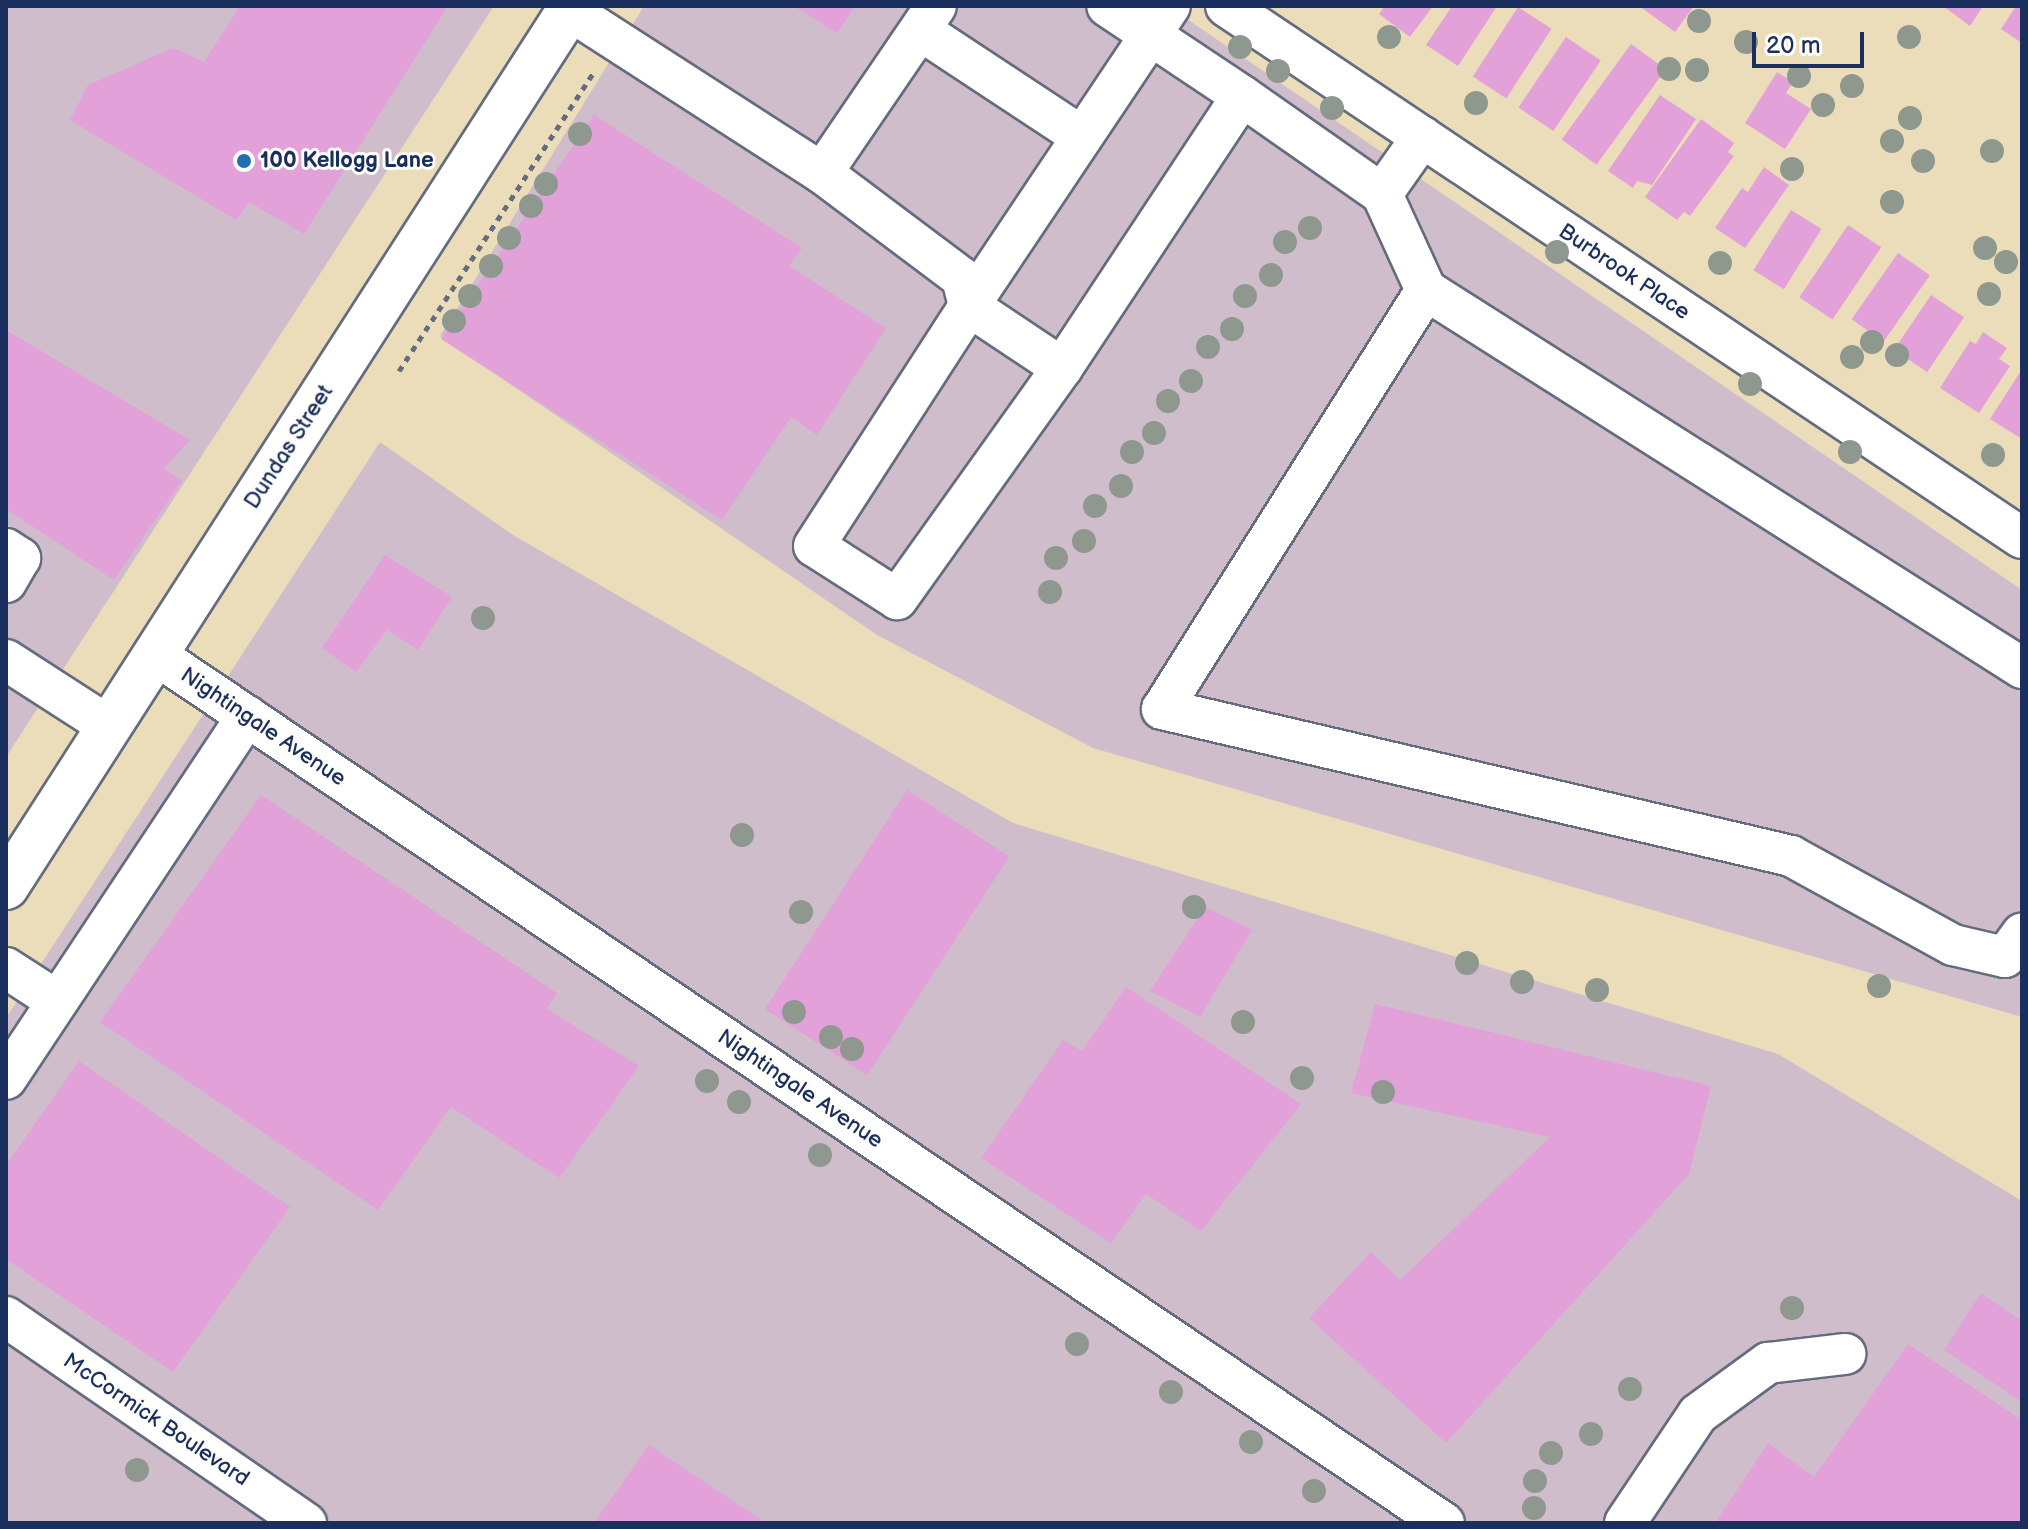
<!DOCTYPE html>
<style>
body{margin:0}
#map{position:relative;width:2028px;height:1529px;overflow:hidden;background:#ecddba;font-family:"Balsamiq Sans",sans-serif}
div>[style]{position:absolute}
.industrial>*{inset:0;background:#d0bdcc}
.building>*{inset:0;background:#e2a1d9;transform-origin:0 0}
.path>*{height:5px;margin-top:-2.5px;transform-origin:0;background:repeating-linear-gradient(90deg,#646c7e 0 6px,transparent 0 12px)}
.roads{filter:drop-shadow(2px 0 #646c7e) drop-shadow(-2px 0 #646c7e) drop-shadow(0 2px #646c7e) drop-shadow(0 -2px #646c7e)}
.minor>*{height:40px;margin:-20px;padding:0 20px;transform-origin:20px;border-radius:20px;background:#fff}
.major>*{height:44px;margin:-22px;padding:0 22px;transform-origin:22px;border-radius:22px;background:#fff}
.trees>*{width:24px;height:24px;margin:-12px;border-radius:50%;background:#8e988e}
.dots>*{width:22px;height:22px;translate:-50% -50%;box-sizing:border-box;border:4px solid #fdfcf7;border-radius:50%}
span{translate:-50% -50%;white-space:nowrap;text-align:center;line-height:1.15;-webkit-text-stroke:6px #fdfcf7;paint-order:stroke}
.poi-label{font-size:22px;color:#1b2f5e;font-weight:700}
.left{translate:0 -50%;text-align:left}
.street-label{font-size:22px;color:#1b2f5e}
.frame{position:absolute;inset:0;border:8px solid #1b2f5e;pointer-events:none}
.scale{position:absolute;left:1752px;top:32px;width:112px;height:36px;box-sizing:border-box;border:4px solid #1b2f5e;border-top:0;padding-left:10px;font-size:24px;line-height:28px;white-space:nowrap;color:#1b2f5e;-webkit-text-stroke:6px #fdfcf7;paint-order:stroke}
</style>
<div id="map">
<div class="industrial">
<i style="clip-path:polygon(6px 6px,494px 6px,6px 757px)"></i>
<i style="clip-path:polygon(644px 6px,1168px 6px,2022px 590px,2022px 1017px,1093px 748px,877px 635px,440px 336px)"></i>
<i style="clip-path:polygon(380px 442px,513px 535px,1013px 823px,1778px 1054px,2022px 1201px,2022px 1523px,6px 1523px,6px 1018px)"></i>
</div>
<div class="building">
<i style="clip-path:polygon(240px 6px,448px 6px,304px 234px,249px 202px,236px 220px,70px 120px,88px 85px,173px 48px,204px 62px)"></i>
<i style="clip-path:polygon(794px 6px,855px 6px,837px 33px)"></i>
<i style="clip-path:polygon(1385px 6px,1433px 6px,1410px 37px,1379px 14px)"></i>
<i style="clip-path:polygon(1452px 6px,1497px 6px,1458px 66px,1426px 45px)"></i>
<i style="clip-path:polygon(1639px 6px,1694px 6px,1675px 32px)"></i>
<i style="clip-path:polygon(1943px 6px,1983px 6px,1970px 26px)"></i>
<i style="clip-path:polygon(2016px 6px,2022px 6px,2022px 43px,2001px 29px)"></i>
<i style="left:1518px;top:7px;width:40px;height:83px;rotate:33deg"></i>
<i style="left:1566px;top:37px;width:42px;height:85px;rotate:34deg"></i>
<i style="left:1631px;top:44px;width:43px;height:118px;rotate:36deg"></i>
<i style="clip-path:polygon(1777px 72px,1793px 82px,1786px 93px,1811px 109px,1785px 149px,1745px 123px)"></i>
<i style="clip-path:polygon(1660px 95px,1696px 119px,1652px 185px,1637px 181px,1633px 188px,1608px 171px)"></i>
<i style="clip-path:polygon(594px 115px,802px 248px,789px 266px,886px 328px,817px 435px,791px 417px,722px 520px,441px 339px)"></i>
<i style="clip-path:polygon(1701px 119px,1734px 143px,1728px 152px,1734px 156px,1690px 216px,1684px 212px,1677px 220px,1645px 197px)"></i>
<i style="clip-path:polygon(1764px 167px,1789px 185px,1745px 248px,1715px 228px,1742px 188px,1748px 192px)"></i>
<i style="left:1791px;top:210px;width:36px;height:71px;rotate:32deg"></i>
<i style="left:1848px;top:225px;width:40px;height:87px;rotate:34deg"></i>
<i style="left:1898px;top:253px;width:39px;height:81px;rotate:35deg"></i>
<i style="left:1931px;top:295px;width:40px;height:66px;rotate:34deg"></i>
<i style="clip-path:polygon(6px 330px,190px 440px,164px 468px,182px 481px,114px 580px,6px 509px)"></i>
<i style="clip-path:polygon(1983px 332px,2007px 348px,1999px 359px,2010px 366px,1979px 413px,1940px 388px,1970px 341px,1976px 344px)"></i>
<i style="clip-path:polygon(2022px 369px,2022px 439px,1990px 419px)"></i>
<i style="clip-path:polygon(385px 555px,452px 597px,418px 650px,387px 630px,356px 672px,322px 648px)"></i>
<i style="left:907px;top:790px;width:122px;height:261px;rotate:33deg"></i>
<i style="clip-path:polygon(261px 795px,557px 993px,547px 1009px,639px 1066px,559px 1178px,451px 1107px,378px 1210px,100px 1022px)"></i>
<i style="clip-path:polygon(1205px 907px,1252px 930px,1200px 1017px,1150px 991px)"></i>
<i style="clip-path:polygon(1126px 987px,1301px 1104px,1201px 1231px,1146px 1194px,1111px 1243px,981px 1158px,1063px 1040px,1082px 1051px)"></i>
<i style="clip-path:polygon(1375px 1004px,1711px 1086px,1689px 1174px,1446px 1443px,1309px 1318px,1371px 1252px,1400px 1280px,1550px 1137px,1351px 1093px)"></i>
<i style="clip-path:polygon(79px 1061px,290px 1207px,173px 1372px,6px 1259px,6px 1165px)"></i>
<i style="clip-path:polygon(1981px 1293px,2022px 1321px,2022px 1402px,1944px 1350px)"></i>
<i style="clip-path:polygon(1908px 1344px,2022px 1420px,2022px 1523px,1715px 1523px,1768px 1443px,1814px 1477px)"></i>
<i style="clip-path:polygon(649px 1445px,766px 1523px,594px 1523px)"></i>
</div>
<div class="path">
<i style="left:399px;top:371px;width:357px;rotate:-56.9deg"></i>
</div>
<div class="roads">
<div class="minor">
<i style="left:1226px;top:6px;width:957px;rotate:33.76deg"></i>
<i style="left:569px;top:10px;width:301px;rotate:32.8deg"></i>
<i style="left:822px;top:173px;width:175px;rotate:36.9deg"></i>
<i style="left:962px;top:278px;width:29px;rotate:76deg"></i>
<i style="left:969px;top:306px;width:361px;rotate:-56.2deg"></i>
<i style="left:920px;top:30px;width:194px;rotate:33.4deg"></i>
<i style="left:1242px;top:96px;width:171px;rotate:35deg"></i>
<i style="left:1382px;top:194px;width:106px;rotate:65.4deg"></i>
<i style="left:1426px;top:290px;width:706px;rotate:32.38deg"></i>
<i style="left:822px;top:173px;width:202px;rotate:-55.7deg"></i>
<i style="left:1382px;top:194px;width:70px;rotate:-54.9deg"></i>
<i style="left:1426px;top:290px;width:495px;rotate:122.2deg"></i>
<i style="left:1162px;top:709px;width:646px;rotate:13.15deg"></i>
<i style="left:1791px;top:856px;width:185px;rotate:28.8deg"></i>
<i style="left:1953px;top:945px;width:53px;rotate:13deg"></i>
<i style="left:2005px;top:957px;width:29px;rotate:-54deg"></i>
<i style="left:1062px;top:368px;width:284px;rotate:125.5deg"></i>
<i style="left:897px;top:599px;width:98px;rotate:-147.4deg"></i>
<i style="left:814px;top:546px;width:286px;rotate:-57.1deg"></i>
<i style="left:969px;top:306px;width:112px;rotate:33.7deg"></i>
<i style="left:1062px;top:368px;width:326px;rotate:-56.5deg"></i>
<i style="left:1242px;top:96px;width:162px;rotate:-146.3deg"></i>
<i style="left:6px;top:549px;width:17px;rotate:33deg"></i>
<i style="left:20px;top:558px;width:28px;rotate:120deg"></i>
<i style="left:156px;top:655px;width:1553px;rotate:33.98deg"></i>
<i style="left:6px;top:660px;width:124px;rotate:32.8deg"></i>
<i style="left:6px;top:968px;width:61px;rotate:32.9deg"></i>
<i style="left:6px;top:1079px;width:436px;rotate:-56.4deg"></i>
<i style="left:6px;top:1317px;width:364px;rotate:34.5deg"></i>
<i style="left:1625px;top:1523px;width:131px;rotate:-56.2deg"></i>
<i style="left:1698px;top:1414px;width:87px;rotate:-36.1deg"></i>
<i style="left:1768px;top:1363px;width:78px;rotate:-6.7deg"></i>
</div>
<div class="major">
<i style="left:6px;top:887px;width:1047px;rotate:-57.28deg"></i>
</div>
</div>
<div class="trees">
<i style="left:1699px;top:21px"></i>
<i style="left:1389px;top:37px"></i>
<i style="left:1909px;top:37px"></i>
<i style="left:1746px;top:42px"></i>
<i style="left:1240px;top:47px"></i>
<i style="left:1669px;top:69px"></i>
<i style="left:1697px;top:70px"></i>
<i style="left:1278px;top:71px"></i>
<i style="left:1799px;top:76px"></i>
<i style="left:1852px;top:86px"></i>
<i style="left:1476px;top:103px"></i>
<i style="left:1823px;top:105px"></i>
<i style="left:1332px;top:108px"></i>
<i style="left:1910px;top:118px"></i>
<i style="left:580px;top:134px"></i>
<i style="left:1892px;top:141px"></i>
<i style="left:1992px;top:151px"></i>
<i style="left:1923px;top:161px"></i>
<i style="left:1792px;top:169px"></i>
<i style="left:546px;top:184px"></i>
<i style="left:1892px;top:202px"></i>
<i style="left:531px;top:206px"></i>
<i style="left:1310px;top:228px"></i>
<i style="left:509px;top:238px"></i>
<i style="left:1285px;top:242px"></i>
<i style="left:1985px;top:248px"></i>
<i style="left:1557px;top:252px"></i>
<i style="left:2006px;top:262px"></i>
<i style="left:1720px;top:263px"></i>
<i style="left:491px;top:266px"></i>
<i style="left:1271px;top:275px"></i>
<i style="left:1989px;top:294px"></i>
<i style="left:470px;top:296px"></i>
<i style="left:1245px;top:296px"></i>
<i style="left:454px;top:321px"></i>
<i style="left:1232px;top:329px"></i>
<i style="left:1872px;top:342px"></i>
<i style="left:1208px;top:347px"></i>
<i style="left:1897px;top:355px"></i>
<i style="left:1852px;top:357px"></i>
<i style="left:1191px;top:381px"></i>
<i style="left:1750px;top:384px"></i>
<i style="left:1168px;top:401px"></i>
<i style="left:1154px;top:433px"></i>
<i style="left:1132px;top:452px"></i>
<i style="left:1850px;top:452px"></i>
<i style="left:1993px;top:455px"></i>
<i style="left:1121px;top:486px"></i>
<i style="left:1095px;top:506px"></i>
<i style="left:1084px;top:541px"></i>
<i style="left:1056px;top:558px"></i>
<i style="left:1050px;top:592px"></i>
<i style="left:483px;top:618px"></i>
<i style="left:742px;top:835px"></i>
<i style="left:1194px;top:907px"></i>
<i style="left:801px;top:912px"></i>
<i style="left:1467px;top:963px"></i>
<i style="left:1522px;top:982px"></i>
<i style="left:1879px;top:986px"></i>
<i style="left:1597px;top:990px"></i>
<i style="left:794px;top:1012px"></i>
<i style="left:1243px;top:1022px"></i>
<i style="left:831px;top:1037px"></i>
<i style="left:852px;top:1049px"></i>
<i style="left:1302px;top:1078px"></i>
<i style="left:707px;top:1081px"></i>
<i style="left:1383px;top:1092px"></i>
<i style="left:739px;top:1102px"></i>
<i style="left:820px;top:1155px"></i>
<i style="left:1792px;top:1308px"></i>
<i style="left:1077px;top:1344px"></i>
<i style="left:1630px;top:1389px"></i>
<i style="left:1171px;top:1392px"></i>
<i style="left:1591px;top:1434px"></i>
<i style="left:1251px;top:1442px"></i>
<i style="left:1551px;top:1453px"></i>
<i style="left:137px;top:1470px"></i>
<i style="left:1535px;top:1481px"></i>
<i style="left:1314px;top:1491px"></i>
<i style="left:1534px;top:1508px"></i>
</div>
<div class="dots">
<i style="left:244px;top:161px;background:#1f6fb2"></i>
</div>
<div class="poi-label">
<span class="left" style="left:260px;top:161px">100 Kellogg Lane</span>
</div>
<div class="street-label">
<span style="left:1624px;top:272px;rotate:34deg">Burbrook Place</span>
<span style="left:289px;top:447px;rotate:-57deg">Dundas Street</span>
<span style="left:263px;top:727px;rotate:34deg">Nightingale Avenue</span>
<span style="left:800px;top:1089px;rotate:34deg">Nightingale Avenue</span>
<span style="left:156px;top:1420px;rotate:34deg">McCormick Boulevard</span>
</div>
<div class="frame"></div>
<div class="scale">20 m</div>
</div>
